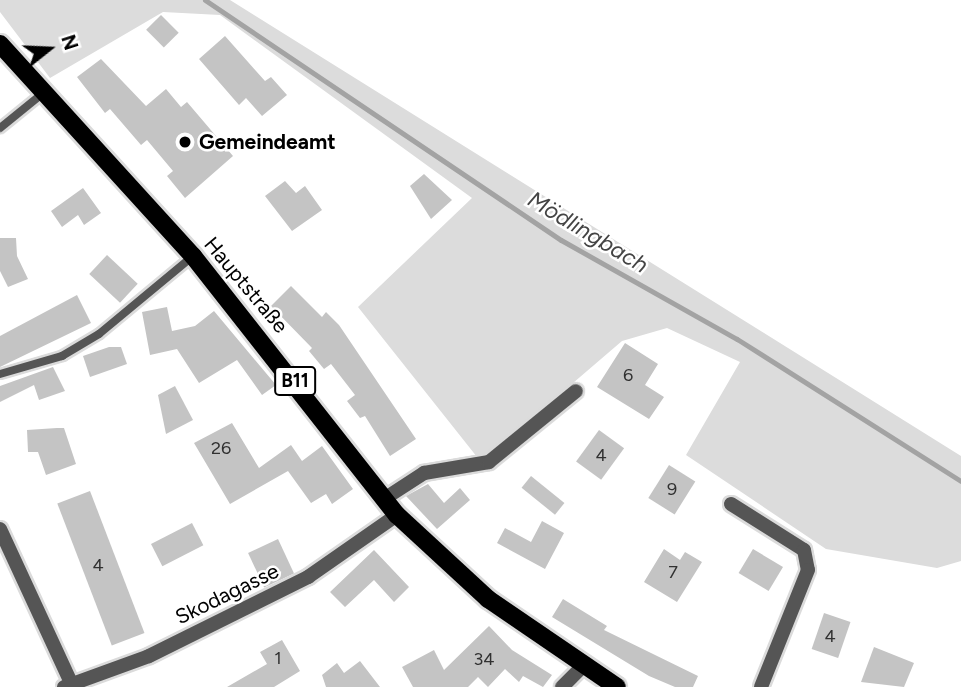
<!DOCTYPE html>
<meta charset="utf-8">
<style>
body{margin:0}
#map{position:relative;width:961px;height:687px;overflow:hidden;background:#fff;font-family:Figtree,sans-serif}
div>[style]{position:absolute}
.green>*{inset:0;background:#dcdcdc}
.stream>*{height:5px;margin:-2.5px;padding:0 2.5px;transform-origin:2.5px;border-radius:2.5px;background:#a3a3a3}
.building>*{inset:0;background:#c4c4c4;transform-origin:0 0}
.roads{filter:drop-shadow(2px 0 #dbdbdb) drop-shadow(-2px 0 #dbdbdb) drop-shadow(0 2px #dbdbdb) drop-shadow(0 -2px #dbdbdb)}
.service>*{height:8px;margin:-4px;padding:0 4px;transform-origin:4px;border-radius:4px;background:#555}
.minor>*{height:14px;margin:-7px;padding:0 7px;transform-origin:7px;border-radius:7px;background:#555}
.primary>*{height:18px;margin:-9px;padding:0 9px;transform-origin:9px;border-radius:9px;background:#000}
.dots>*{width:19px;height:19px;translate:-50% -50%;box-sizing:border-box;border:4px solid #fff;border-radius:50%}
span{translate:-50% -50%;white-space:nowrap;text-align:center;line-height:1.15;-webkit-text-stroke:5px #fff;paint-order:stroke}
.number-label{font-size:18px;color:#313131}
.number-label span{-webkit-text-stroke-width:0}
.shield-label span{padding:2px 5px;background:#fff;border:2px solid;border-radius:5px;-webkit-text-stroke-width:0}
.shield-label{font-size:19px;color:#000;font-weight:700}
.poi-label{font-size:21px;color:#000;font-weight:700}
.left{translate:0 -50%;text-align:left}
.street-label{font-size:21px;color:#000}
.water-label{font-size:23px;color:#444;font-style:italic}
.north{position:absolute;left:14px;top:14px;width:70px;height:70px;-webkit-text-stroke:5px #fff;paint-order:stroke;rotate:72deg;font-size:19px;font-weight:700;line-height:28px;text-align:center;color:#000}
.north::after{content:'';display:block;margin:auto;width:24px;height:32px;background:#000;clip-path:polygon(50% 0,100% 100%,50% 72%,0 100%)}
</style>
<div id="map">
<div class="green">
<i style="clip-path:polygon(0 0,230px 0,961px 456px,961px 561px,937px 568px,826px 549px,686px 455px,740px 362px,667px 328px,622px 341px,481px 462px,358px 307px,472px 198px,220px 15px,163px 12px,50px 78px,0 12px)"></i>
</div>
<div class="stream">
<i style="left:205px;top:0;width:429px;rotate:34deg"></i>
<i style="left:561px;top:240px;width:202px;rotate:29.4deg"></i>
<i style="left:737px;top:339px;width:265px;rotate:32.4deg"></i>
</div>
<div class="building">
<i style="left:161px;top:15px;width:25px;height:21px;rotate:45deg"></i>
<i style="clip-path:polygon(225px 36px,265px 81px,271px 77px,287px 95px,262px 116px,246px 98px,239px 105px,199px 59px)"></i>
<i style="clip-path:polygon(101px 59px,146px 106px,166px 89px,181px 107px,187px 102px,233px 156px,185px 198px,167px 176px,173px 171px,147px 140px,141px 145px,110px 109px,105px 113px,77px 77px)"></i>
<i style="clip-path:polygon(424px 174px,452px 200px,431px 219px,410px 186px)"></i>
<i style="clip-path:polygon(285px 181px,296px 193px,305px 186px,322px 210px,292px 231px,265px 196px)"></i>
<i style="clip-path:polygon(83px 188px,101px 213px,84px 225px,78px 215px,62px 227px,51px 211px)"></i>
<i style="clip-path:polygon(0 238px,16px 238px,17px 256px,28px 279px,8px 287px,0 271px)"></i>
<i style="left:107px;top:255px;width:42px;height:26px;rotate:43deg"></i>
<i style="clip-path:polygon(291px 286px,322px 317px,326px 312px,339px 325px,416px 439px,390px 456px,365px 416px,360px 418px,347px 401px,355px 395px,331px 364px,324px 369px,309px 351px,312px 348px,271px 306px)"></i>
<i style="clip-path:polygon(77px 295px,91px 323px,0 367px,0 336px)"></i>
<i style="clip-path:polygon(167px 307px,172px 331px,195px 326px,214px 311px,276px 385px,262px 395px,237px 360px,199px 383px,177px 349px,150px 355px,142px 312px)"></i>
<i style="clip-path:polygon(625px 343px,658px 364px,645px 385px,664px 397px,649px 419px,597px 387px)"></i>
<i style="clip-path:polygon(109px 347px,121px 347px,127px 364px,90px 377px,83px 356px)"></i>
<i style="clip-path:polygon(53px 367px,65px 391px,39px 400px,34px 385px,0 402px,0 386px)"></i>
<i style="clip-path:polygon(175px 386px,193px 420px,166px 434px,158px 395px)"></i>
<i style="clip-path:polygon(232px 423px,259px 468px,291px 445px,302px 461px,322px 446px,353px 489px,332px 504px,326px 494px,311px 503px,288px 471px,230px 504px,194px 443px)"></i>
<i style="clip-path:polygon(57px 428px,64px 428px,76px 464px,46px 475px,38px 452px,28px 452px,27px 430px)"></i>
<i style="left:599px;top:430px;width:31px;height:39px;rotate:36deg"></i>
<i style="left:669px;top:465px;width:31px;height:39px;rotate:32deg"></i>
<i style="left:531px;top:476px;width:43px;height:15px;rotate:39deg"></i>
<i style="clip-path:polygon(428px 484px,444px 503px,460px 488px,470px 500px,437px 529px,406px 496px)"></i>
<i style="left:90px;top:491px;width:152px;height:35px;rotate:69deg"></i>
<i style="clip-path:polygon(542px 521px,564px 533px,545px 569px,497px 543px,505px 528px,531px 542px)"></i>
<i style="left:192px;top:523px;width:25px;height:46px;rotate:63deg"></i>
<i style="left:278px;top:539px;width:38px;height:33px;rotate:65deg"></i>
<i style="clip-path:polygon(664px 549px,680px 560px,685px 552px,702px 562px,677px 602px,644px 582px)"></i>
<i style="left:753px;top:549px;width:35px;height:28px;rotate:31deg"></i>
<i style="clip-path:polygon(374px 550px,409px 587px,394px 602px,374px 580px,345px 607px,330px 592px)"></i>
<i style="clip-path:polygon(563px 599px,607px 626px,604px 630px,698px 676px,693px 687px,675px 687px,649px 676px,552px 617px)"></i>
<i style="left:824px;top:613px;width:28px;height:38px;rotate:19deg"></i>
<i style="clip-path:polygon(489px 626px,512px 650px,552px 675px,543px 687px,523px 676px,519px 682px,505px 669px,488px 687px,478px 677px,468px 687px,413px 687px,402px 667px,434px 650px,444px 670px)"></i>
<i style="clip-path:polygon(282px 640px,300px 671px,274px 687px,227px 687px,267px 664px,260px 652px)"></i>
<i style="clip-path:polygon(874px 647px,914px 663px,904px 687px,861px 682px)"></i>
<i style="clip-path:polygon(360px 661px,380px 687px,326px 687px,322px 675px,337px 663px,344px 673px)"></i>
</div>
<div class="roads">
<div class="service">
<i style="left:0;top:128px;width:55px;rotate:-39.1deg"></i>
<i style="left:0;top:374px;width:65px;rotate:-16.2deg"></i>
<i style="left:62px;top:356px;width:43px;rotate:-30.7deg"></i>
<i style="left:99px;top:334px;width:122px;rotate:-39.7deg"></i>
</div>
<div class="minor">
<i style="left:384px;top:499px;width:48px;rotate:-33deg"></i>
<i style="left:424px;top:473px;width:66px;rotate:-9.6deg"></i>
<i style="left:489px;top:462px;width:112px;rotate:-39.2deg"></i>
<i style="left:731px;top:504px;width:86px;rotate:32.2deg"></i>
<i style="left:804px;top:550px;width:20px;rotate:79deg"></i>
<i style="left:808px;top:570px;width:126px;rotate:111.9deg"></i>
<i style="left:0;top:529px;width:174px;rotate:65.2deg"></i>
<i style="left:64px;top:687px;width:90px;rotate:-20deg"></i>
<i style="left:149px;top:656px;width:178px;rotate:-26.4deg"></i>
<i style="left:308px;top:577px;width:108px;rotate:-34.9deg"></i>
<i style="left:562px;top:687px;width:31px;rotate:-45deg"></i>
</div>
<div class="primary">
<i style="left:0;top:44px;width:287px;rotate:47.7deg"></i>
<i style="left:193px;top:256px;width:330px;rotate:51.8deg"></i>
<i style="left:397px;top:515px;width:124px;rotate:42.7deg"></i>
<i style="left:488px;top:599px;width:156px;rotate:34.3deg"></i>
</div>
</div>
<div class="dots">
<i style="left:185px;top:142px;background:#000"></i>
</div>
<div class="number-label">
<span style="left:628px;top:375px">6</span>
<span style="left:221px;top:448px">26</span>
<span style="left:601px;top:455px">4</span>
<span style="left:672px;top:489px">9</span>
<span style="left:98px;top:565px">4</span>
<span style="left:673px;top:572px">7</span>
<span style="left:830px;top:636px">4</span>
<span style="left:278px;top:658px">1</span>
<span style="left:484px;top:659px">34</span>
</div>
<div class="shield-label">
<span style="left:295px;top:381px">B11</span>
</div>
<div class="poi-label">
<span class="left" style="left:199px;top:142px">Gemeindeamt</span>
</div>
<div class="street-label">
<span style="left:246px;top:285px;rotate:50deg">Hauptstraße</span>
<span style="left:227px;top:594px;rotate:-26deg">Skodagasse</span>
</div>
<div class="water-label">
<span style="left:588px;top:232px;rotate:31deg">Mödlingbach</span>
</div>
<div class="north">N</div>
</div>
